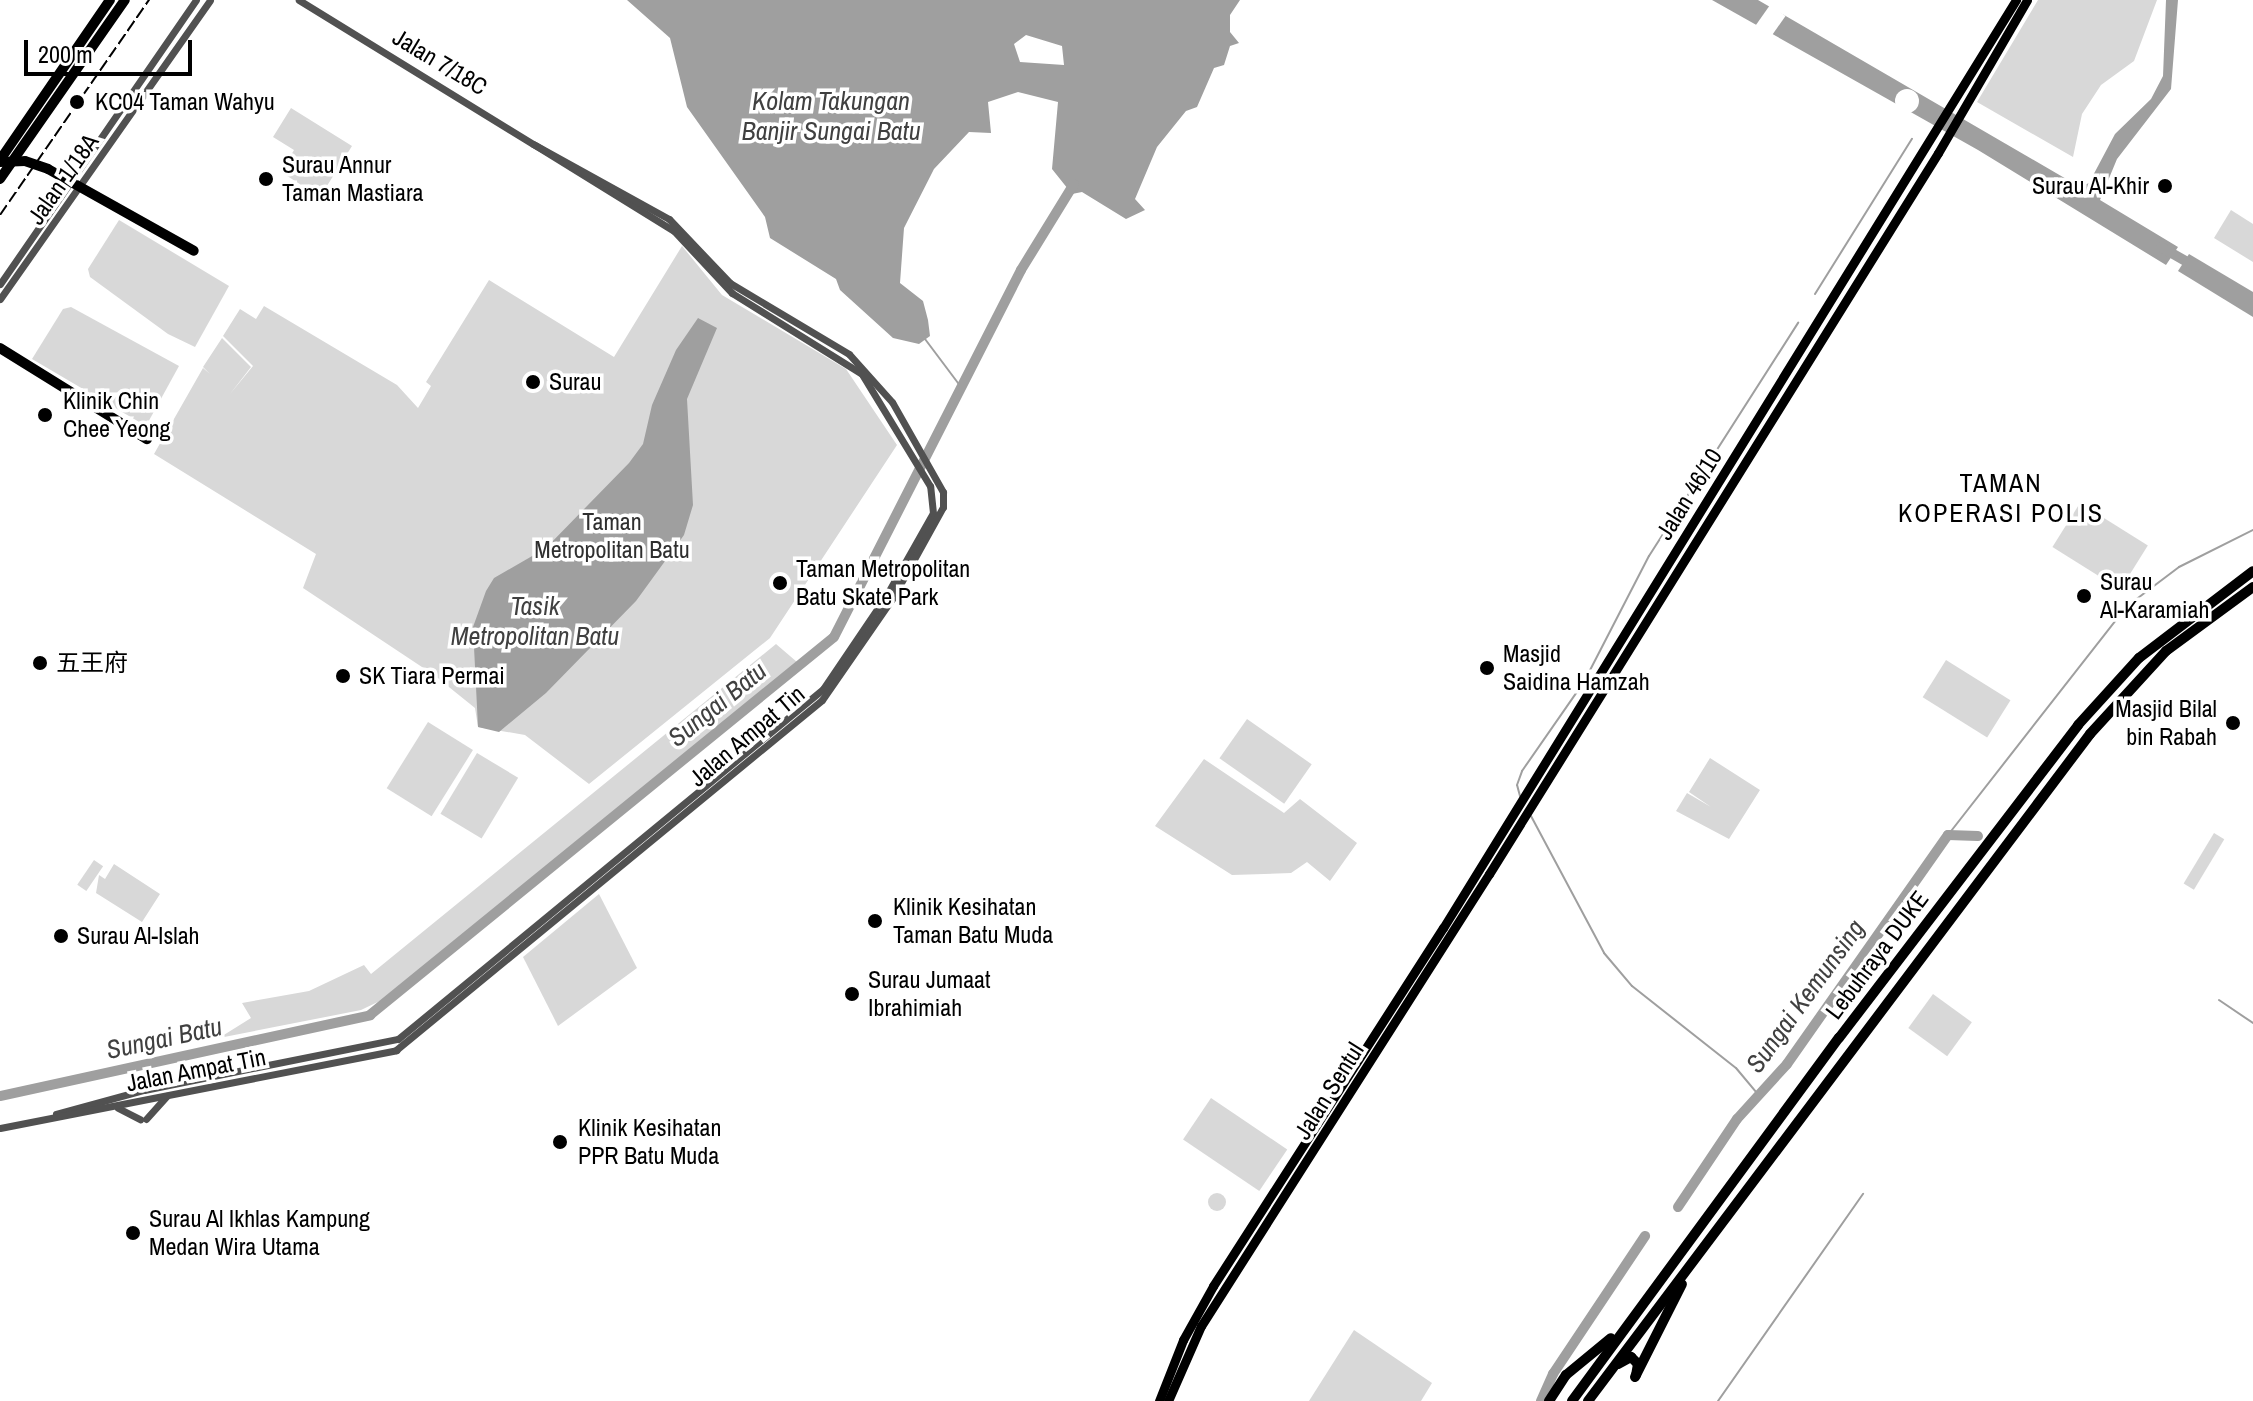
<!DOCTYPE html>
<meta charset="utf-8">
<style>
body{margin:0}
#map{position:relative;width:2253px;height:1401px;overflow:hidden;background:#fff;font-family:"Archivo Narrow","Noto Sans SC",sans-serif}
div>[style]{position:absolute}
.green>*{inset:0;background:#d8d8d8;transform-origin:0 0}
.round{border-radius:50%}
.water>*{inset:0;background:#9f9f9f}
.pier>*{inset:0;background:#fff;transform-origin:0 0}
.stream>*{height:2px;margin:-1px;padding:0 1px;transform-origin:1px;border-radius:1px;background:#9f9f9f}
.river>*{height:10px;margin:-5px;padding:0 5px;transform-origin:5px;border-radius:5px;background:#9f9f9f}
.minor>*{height:7px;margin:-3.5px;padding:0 3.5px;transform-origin:3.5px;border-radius:3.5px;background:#515151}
.major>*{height:9px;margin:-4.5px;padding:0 4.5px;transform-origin:4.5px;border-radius:4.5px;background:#000}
.highway>*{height:10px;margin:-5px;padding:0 5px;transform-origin:5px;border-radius:5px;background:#000}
.rail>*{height:2px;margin-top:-1px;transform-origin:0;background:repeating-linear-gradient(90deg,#000 0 12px,transparent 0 16px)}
.dots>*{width:22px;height:22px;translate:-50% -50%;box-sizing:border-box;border:4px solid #fff;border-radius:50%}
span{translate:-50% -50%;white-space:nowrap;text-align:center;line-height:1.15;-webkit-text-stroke:7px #fff;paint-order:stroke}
.street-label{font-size:24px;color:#000}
.poi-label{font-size:24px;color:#000}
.left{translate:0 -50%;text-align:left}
.right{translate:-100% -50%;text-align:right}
.park-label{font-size:24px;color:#2f2f2f}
.water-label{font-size:26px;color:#404040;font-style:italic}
.neighbourhood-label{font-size:26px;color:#000;letter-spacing:2px}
.scale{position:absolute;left:24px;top:40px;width:168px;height:36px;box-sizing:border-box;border:4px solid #000;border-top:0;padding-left:10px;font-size:24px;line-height:28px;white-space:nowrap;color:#000;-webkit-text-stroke:6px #fff;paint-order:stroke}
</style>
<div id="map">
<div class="green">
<i style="clip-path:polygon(2038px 0,2157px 0,2134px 61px,2101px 85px,2082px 114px,2073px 157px,1977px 102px)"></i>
<i style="clip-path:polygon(291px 108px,352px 146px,320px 197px,281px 172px,294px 150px,273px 137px)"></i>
<i style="clip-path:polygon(2231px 210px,2253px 224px,2253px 262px,2214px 238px)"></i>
<i style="clip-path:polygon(119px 220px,229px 286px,195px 347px,168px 334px,90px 277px,88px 269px)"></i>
<i style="clip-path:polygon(682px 246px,722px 295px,846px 369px,897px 445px,770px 638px,589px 784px,525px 735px,478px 727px,475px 708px,434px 675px,303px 588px,316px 554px,154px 454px,203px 368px,210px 374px,203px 367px,222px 338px,251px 367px,230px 394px,253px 366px,223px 336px,240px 309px,256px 319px,264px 306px,397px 385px,418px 408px,431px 386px,426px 382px,489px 280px,614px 357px)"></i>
<i style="clip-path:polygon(71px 307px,179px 366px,146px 426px,32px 359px,63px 309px)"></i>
<i style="left:2080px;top:503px;width:80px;height:52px;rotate:32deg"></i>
<i style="clip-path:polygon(776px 644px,797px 662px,384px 999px,361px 1010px,219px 1038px,251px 1018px,242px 1003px,309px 991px,364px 965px,371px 974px)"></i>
<i style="left:1946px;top:660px;width:76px;height:44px;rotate:32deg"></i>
<i style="left:1247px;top:719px;width:79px;height:48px;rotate:35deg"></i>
<i style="left:428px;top:722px;width:53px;height:78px;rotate:32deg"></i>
<i style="left:477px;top:753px;width:48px;height:71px;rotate:31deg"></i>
<i style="clip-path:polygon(1710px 758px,1760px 790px,1729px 839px,1676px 811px,1687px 793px,1711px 807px,1689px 792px)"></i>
<i style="clip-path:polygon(1204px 759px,1284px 813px,1300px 799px,1357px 843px,1330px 881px,1307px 862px,1291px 873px,1232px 875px,1155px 826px)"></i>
<i style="left:2214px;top:833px;width:12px;height:59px;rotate:31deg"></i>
<i style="left:94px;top:860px;width:11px;height:30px;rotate:34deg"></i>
<i style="clip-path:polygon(114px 864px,160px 894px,142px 922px,96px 893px,99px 875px,105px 879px)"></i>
<i style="clip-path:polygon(599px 894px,637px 968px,558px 1026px,523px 957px)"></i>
<i style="left:1933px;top:994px;width:48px;height:42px;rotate:36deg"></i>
<i style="left:1211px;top:1098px;width:92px;height:50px;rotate:34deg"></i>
<i class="round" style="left:1208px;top:1193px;width:18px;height:18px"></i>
<i style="clip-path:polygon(1354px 1330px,1432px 1383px,1421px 1401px,1309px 1401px)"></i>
</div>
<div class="water">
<i style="clip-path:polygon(evenodd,627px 0,1240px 0,1230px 15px,1230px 32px,1239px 43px,1230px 46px,1224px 65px,1214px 68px,1197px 107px,1186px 111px,1157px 147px,1135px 199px,1145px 210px,1126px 219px,1082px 192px,1072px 194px,1052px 169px,1058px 102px,1018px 92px,988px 102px,991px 133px,969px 132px,934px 169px,904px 228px,900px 283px,923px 301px,928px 320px,930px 336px,919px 344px,893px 338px,840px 290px,836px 279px,770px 238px,765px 217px,687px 107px,670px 38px,627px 0,1026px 35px,1062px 46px,1064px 65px,1020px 62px,1014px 44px,1026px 35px)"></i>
<i style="clip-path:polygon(1712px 0,1758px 0,2080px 187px,2089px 183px,2115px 134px,2151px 99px,2163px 76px,2166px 0,2178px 0,2171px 89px,2117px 159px,2100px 200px,2178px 247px,2166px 265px,1978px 150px)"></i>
<i style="clip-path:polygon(2189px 254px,2253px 292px,2253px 317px,2178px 271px)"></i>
<i style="clip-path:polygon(698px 318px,717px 328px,687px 399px,693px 505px,684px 535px,636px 601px,546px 693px,499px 732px,478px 727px,473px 627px,486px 591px,494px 578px,546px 548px,629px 463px,643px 444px,652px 405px,676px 350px)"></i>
</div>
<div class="pier">
<i style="left:1770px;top:5px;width:19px;height:30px;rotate:35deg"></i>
<i class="round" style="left:1895px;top:89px;width:24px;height:24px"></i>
</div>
<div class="stream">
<i style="left:1815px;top:294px;width:183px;rotate:-58deg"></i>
<i style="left:925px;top:339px;width:60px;rotate:53.1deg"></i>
<i style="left:1587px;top:676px;width:135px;rotate:-62.7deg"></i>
<i style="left:1649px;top:556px;width:277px;rotate:-57.4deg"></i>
<i style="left:1520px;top:796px;width:11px;rotate:-105deg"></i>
<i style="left:1517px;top:785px;width:15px;rotate:-70deg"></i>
<i style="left:1522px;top:771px;width:96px;rotate:-55.2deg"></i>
<i style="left:1531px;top:816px;width:155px;rotate:61.9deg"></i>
<i style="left:1604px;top:953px;width:43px;rotate:49.7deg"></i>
<i style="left:1632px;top:986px;width:132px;rotate:38.3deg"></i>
<i style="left:1736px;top:1068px;width:34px;rotate:50deg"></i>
<i style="left:1948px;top:835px;width:289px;rotate:-52deg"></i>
<i style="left:2126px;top:607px;width:66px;rotate:-37deg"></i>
<i style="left:2179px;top:567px;width:83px;rotate:-26.6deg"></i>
<i style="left:2219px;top:1000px;width:41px;rotate:34.1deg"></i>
<i style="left:1718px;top:1401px;width:253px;rotate:-55deg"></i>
</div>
<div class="river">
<i style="left:2161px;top:247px;width:40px;rotate:29.7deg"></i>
<i style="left:0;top:1096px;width:379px;rotate:-12.3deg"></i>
<i style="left:370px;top:1015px;width:598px;rotate:-39.17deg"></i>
<i style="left:834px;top:637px;width:412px;rotate:-63deg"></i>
<i style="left:1021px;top:270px;width:101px;rotate:-58.4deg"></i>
<i style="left:1678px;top:1207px;width:106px;rotate:-56.2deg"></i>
<i style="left:1737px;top:1119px;width:74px;rotate:-47.7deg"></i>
<i style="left:1787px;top:1064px;width:280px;rotate:-54.9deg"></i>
<i style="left:1948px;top:835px;width:30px;rotate:2deg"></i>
<i style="left:1541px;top:1401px;width:30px;rotate:-66deg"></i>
<i style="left:1553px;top:1374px;width:166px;rotate:-56.3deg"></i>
</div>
<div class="minor">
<i style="left:0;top:284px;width:345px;rotate:-55.4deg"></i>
<i style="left:0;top:299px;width:365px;rotate:-54.9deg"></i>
<i style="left:118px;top:1108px;width:25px;rotate:27deg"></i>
<i style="left:56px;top:1114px;width:91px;rotate:-15.3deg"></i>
<i style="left:144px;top:1090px;width:259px;rotate:-11.4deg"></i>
<i style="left:398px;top:1039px;width:551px;rotate:-39.47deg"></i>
<i style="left:823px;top:689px;width:112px;rotate:-55.9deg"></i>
<i style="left:886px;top:596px;width:95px;rotate:-60.5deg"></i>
<i style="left:933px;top:513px;width:27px;rotate:-96deg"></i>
<i style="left:930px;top:486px;width:131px;rotate:-121.3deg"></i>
<i style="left:862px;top:374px;width:153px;rotate:-148.1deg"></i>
<i style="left:732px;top:293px;width:85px;rotate:-133.1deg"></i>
<i style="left:674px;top:231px;width:163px;rotate:-148.3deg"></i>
<i style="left:146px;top:1119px;width:31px;rotate:-48deg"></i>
<i style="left:0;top:1128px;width:404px;rotate:-11.1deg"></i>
<i style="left:396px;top:1050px;width:551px;rotate:-39.41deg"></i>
<i style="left:822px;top:700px;width:123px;rotate:-55.3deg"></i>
<i style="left:892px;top:599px;width:105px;rotate:-61deg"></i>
<i style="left:943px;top:507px;width:15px;rotate:-90deg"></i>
<i style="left:943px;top:492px;width:103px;rotate:-119.5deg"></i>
<i style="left:892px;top:402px;width:64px;rotate:-131.9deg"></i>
<i style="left:849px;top:354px;width:139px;rotate:-149.2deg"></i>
<i style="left:730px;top:283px;width:88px;rotate:-133.6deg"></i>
<i style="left:669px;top:219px;width:155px;rotate:-151.1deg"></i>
<i style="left:533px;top:144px;width:275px;rotate:-148.4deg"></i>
</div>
<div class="major">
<i style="left:1159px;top:1401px;width:66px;rotate:-68.5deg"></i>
<i style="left:1183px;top:1340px;width:62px;rotate:-60.9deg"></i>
<i style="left:1213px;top:1286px;width:426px;rotate:-57.3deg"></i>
<i style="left:1443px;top:928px;width:1091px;rotate:-58.31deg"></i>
<i style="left:1168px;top:1401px;width:82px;rotate:-66.3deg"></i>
<i style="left:1201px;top:1326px;width:536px;rotate:-57.5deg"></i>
<i style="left:1489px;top:874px;width:849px;rotate:-58.09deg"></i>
<i style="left:1938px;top:153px;width:177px;rotate:-59.8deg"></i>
</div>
<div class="highway">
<i style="left:0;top:160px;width:194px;rotate:-55.5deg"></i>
<i style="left:0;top:162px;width:25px;rotate:-2deg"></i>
<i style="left:25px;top:161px;width:24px;rotate:19deg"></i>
<i style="left:48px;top:169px;width:167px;rotate:29.3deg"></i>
<i style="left:0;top:179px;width:218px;rotate:-55.1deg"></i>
<i style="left:0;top:348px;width:173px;rotate:31.8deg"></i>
<i style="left:1618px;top:1364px;width:15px;rotate:-28deg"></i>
<i style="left:1631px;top:1357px;width:10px;rotate:45deg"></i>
<i style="left:1638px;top:1364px;width:11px;rotate:100deg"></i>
<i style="left:1635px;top:1377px;width:104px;rotate:-63.2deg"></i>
<i style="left:1549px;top:1401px;width:31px;rotate:-57deg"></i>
<i style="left:1566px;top:1375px;width:58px;rotate:-39.4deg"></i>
<i style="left:1572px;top:1401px;width:451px;rotate:-53.7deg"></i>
<i style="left:1839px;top:1038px;width:394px;rotate:-52.6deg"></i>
<i style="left:2078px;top:725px;width:91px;rotate:-47.7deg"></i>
<i style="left:2139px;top:658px;width:143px;rotate:-37.3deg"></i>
<i style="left:1588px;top:1401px;width:835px;rotate:-53.03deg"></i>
<i style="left:2090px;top:734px;width:113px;rotate:-47.5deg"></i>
<i style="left:2166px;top:651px;width:108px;rotate:-36.3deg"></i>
</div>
<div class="rail">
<i style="left:0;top:215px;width:262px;rotate:-55.3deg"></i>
</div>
<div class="dots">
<i style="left:77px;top:102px;background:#000"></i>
<i style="left:266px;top:179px;background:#000"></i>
<i style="left:2165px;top:186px;background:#000"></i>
<i style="left:533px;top:382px;background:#000"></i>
<i style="left:45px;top:415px;background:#000"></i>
<i style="left:780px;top:583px;background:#000"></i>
<i style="left:2084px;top:596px;background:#000"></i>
<i style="left:40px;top:663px;background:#000"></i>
<i style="left:1487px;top:668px;background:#000"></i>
<i style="left:343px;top:676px;background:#000"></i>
<i style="left:2233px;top:723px;background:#000"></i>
<i style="left:875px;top:921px;background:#000"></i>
<i style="left:61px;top:936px;background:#000"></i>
<i style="left:852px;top:994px;background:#000"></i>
<i style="left:560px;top:1142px;background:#000"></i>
<i style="left:133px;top:1233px;background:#000"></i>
</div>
<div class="street-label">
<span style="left:440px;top:62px;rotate:31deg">Jalan 7/18C</span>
<span style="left:63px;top:179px;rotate:-55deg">Jalan 1/18A</span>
<span style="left:1689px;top:494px;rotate:-58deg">Jalan 46/10</span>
<span style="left:747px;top:736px;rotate:-40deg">Jalan Ampat Tin</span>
<span style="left:1877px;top:955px;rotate:-53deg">Lebuhraya DUKE</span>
<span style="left:196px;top:1070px;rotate:-11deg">Jalan Ampat Tin</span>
<span style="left:1329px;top:1091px;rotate:-58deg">Jalan Sentul</span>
</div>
<div class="poi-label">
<span class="left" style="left:95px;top:102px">KC04 Taman Wahyu</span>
<span class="left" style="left:282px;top:179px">Surau Annur<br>Taman Mastiara</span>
<span class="right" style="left:2149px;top:186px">Surau Al-Khir</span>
<span class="left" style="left:549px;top:382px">Surau</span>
<span class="left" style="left:63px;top:415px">Klinik Chin<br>Chee Yeong</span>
<span class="left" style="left:796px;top:583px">Taman Metropolitan<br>Batu Skate Park</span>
<span class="left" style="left:2100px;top:596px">Surau<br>Al-Karamiah</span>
<span class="left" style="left:1503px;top:668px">Masjid<br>Saidina Hamzah</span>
<span class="left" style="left:56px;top:663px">五王府</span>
<span class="left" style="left:359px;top:676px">SK Tiara Permai</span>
<span class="right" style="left:2217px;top:723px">Masjid Bilal<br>bin Rabah</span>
<span class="left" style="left:893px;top:921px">Klinik Kesihatan<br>Taman Batu Muda</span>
<span class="left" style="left:77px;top:936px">Surau Al-Islah</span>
<span class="left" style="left:868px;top:994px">Surau Jumaat<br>Ibrahimiah</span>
<span class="left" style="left:578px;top:1142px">Klinik Kesihatan<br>PPR Batu Muda</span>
<span class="left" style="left:149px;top:1233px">Surau Al Ikhlas Kampung<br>Medan Wira Utama</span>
</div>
<div class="park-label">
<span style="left:612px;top:536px">Taman<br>Metropolitan Batu</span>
</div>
<div class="water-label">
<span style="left:831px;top:116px">Kolam Takungan<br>Banjir Sungai Batu</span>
<span style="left:535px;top:621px">Tasik<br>Metropolitan Batu</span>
<span style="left:717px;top:704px;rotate:-39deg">Sungai Batu</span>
<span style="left:1805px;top:996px;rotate:-54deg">Sungai Kemunsing</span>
<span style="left:164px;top:1038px;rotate:-12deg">Sungai Batu</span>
</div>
<div class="neighbourhood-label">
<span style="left:2001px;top:498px">TAMAN<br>KOPERASI POLIS</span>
</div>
<div class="scale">200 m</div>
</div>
